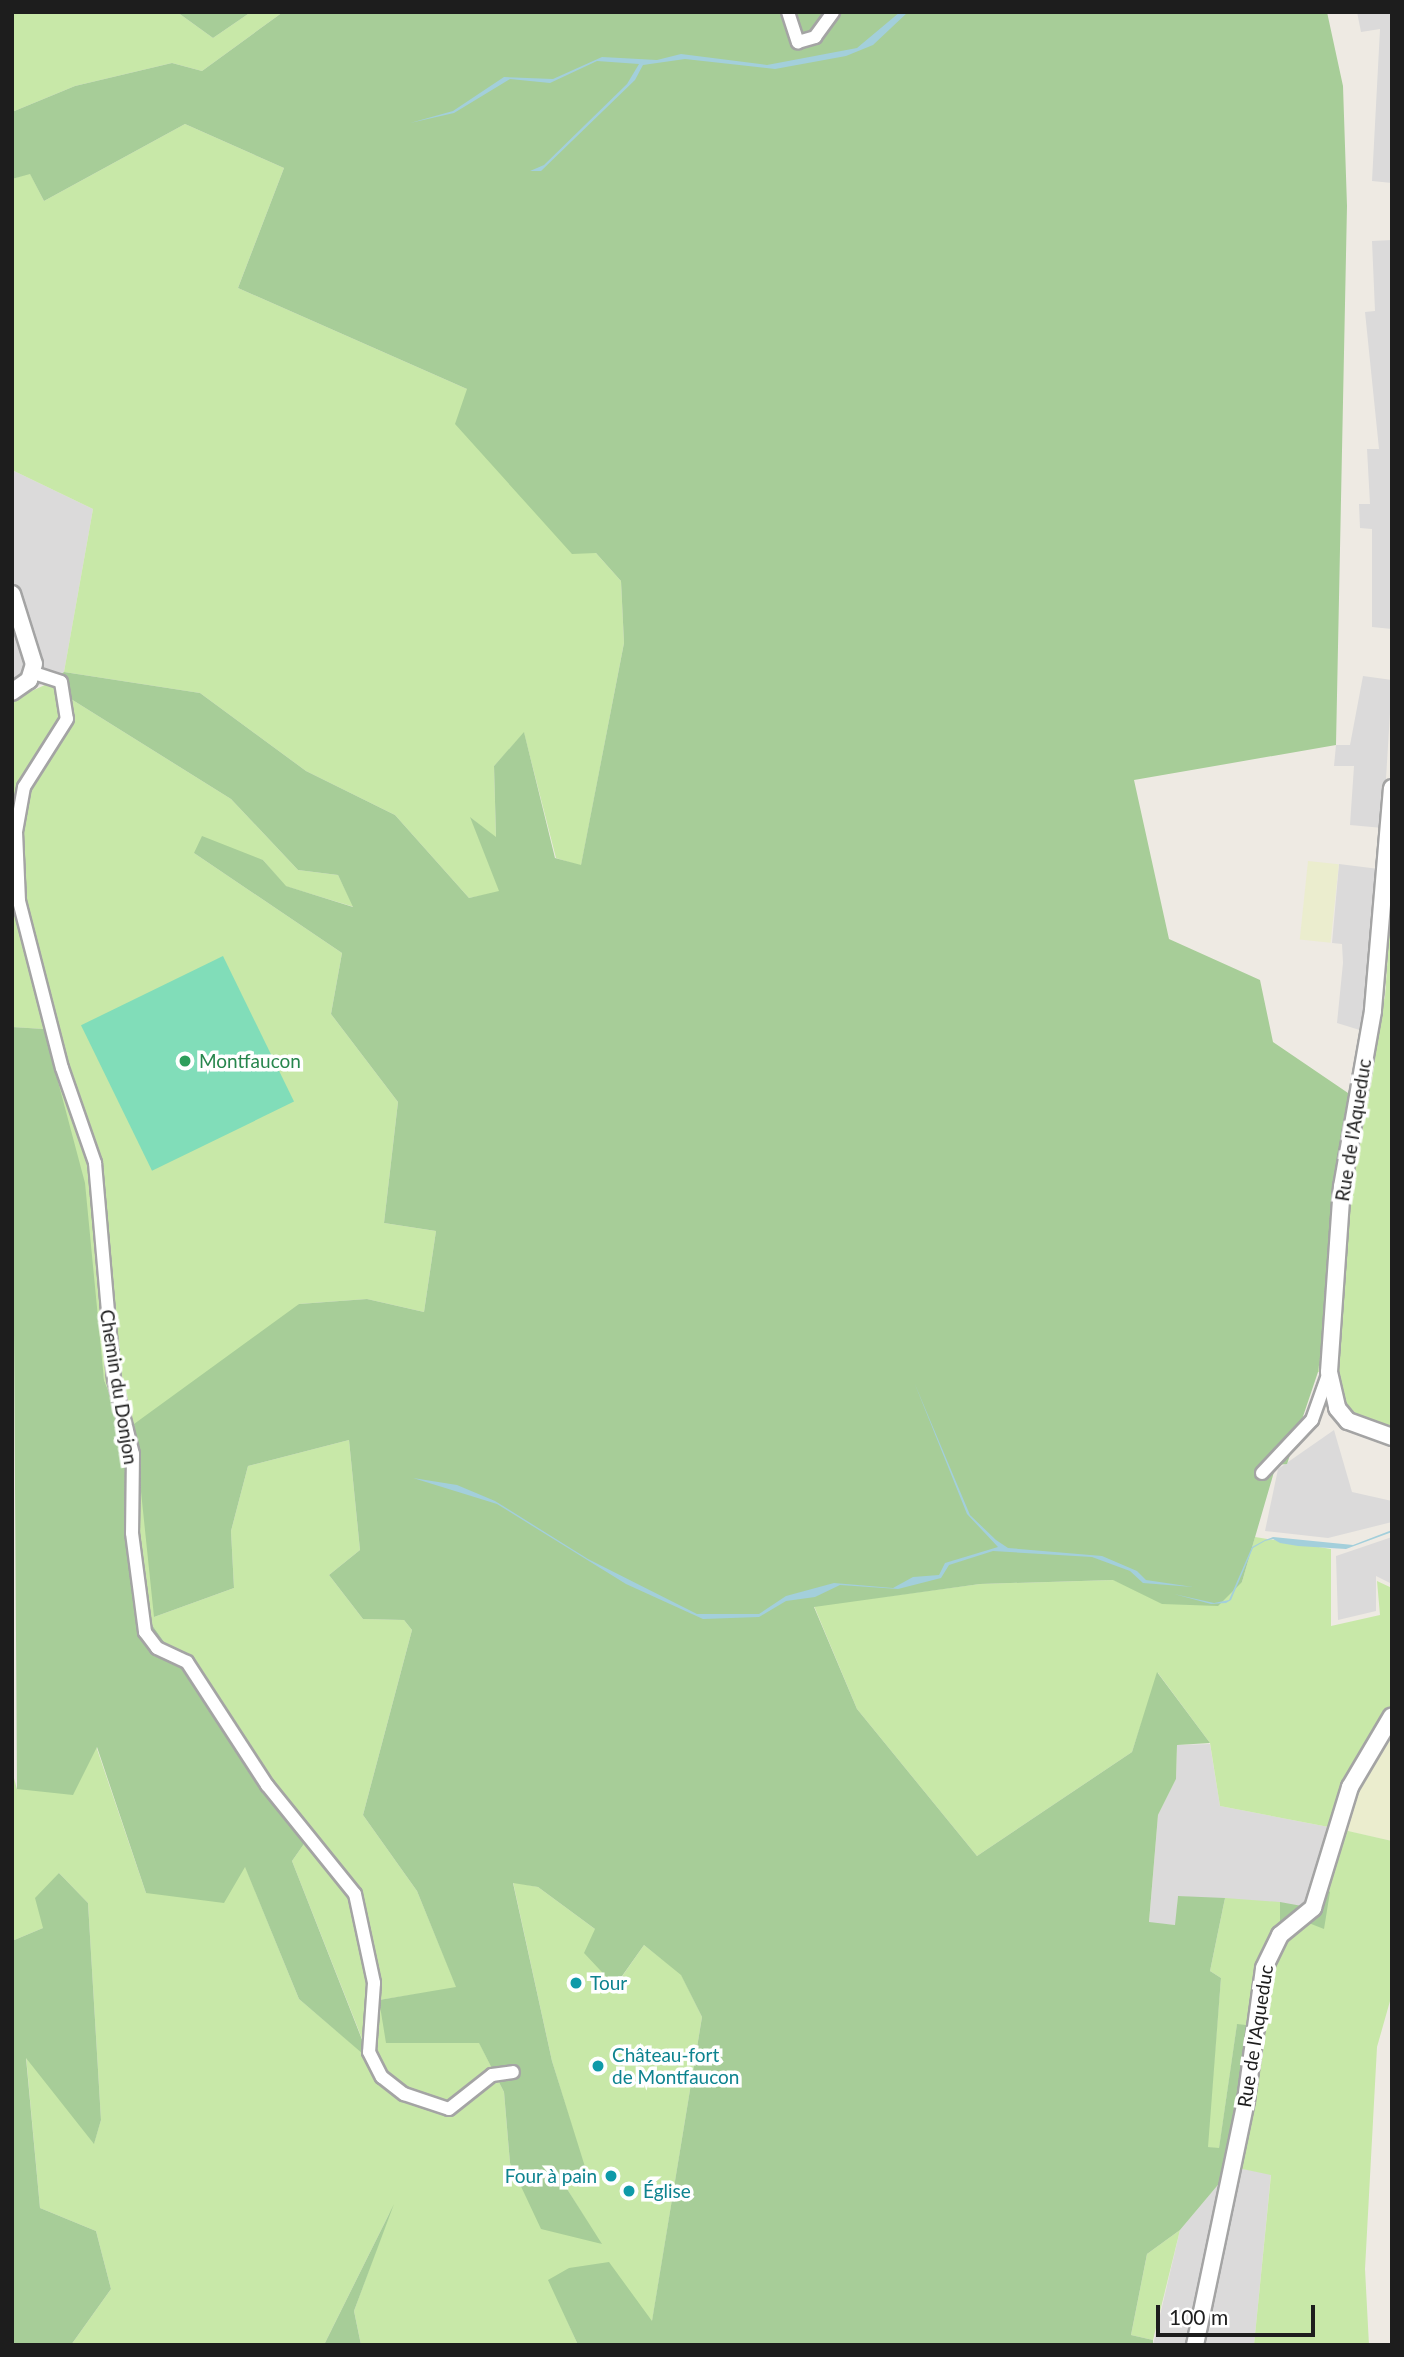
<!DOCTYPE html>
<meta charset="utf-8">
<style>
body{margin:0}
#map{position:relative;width:1404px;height:2357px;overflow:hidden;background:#eeeae3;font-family:Lato,sans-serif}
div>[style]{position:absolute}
.residential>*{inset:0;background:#dbdada}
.farmland>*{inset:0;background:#ebedce;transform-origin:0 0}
.grass>*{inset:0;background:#c8e8a8}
.forest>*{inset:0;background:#a7cd98}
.pitch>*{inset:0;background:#81ddb9;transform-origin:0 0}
.water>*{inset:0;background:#a3cfdb}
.roads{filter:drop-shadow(2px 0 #a4a4a4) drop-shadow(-2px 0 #a4a4a4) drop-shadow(0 2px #a4a4a4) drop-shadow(0 -2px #a4a4a4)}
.minor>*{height:12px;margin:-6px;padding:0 6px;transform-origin:6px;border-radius:6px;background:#fff}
.tertiary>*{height:16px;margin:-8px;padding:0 8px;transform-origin:8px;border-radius:8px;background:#fff}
.dots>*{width:19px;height:19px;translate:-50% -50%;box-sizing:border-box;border:4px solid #fff;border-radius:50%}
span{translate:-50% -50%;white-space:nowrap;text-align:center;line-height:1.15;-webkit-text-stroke:7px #fff;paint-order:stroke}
.leisure-label{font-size:19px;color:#27864d}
.left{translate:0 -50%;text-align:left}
.street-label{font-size:19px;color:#1d1d1d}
.culture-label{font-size:19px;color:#0d838f}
.right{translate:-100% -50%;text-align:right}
.frame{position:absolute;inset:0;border:14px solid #1d1d1d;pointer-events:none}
.scale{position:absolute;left:1156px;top:2305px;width:159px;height:32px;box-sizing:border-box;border:4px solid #1d1d1d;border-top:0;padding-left:9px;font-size:21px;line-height:24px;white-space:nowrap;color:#1d1d1d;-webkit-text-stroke:5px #fff;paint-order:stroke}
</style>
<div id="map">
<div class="residential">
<i style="clip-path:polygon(1357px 12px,1392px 12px,1392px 183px,1372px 181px,1380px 29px,1361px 32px)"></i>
<i style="clip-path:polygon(1392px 240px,1392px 629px,1372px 627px,1372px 529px,1360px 528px,1359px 504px,1370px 504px,1367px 449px,1379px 449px,1365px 312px,1375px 311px,1372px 241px)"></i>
<i style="clip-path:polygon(12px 470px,93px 509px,64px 672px,12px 700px)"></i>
<i style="clip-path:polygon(1363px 676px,1392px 680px,1383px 828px,1350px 825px,1354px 766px,1334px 766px,1336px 745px,1350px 745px)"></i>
<i style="clip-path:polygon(1339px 864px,1379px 869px,1363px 1031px,1337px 1023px,1343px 963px,1342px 944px,1332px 943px)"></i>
<i style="clip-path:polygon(1334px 1430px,1352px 1492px,1392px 1501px,1392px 1522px,1328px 1538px,1265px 1531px,1278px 1469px)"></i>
<i style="clip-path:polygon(1392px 1537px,1392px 1584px,1376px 1576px,1376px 1611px,1338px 1620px,1336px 1556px)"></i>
<i style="clip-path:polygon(1210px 1744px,1220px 1806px,1334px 1828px,1313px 1908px,1178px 1896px,1176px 1925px,1149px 1923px,1158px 1815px,1176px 1779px,1177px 1745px)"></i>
<i style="clip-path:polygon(1233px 2167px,1271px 2174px,1254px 2345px,1153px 2345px,1180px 2230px)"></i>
</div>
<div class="farmland">
<i style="left:1308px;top:861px;width:31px;height:79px;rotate:6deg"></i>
<i style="clip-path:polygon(1392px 1716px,1392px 1841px,1334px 1828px)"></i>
</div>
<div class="grass">
<i style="clip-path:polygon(12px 12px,177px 12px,213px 38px,251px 12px,283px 12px,202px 71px,172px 63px,75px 86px,12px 112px)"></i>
<i style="clip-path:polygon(185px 124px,284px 168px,238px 288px,467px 389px,529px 504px,572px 553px,596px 553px,621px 581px,624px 643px,581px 866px,556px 858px,524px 733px,494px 766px,496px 838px,471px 818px,500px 892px,469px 898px,395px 815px,306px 771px,200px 693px,64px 672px,93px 509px,12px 470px,12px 179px,30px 173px,44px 201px)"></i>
<i style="clip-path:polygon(47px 684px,231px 799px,298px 870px,338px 875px,354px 907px,285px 886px,263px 860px,194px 853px,342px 953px,331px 1014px,398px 1102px,384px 1223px,436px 1231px,424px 1312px,367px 1299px,299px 1304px,154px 1617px,234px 1588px,231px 1531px,248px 1466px,349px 1440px,360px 1550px,329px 1575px,363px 1619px,404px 1620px,412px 1630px,363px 1815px,417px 1891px,457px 1988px,379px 2000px,479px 2042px,504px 2092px,510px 2163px,601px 2244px,562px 2181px,585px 2170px,552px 2061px,513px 1882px,538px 1887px,595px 1929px,616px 1985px,644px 1945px,681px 1974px,702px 2017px,652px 2322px,549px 2280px,578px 2345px,361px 2345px,354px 2311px,390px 2212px,324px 2345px,71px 2345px,111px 2289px,96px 2231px,40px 2208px,26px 2056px,94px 2143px,101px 2120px,88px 1903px,59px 1873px,43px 1928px,12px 1941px,12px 1771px,17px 1789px,96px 1746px,146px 1893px,245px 1866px,299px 1999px,370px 2059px,292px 1861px,306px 1841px,140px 1608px,122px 1425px,104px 1380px,44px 1029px,12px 1027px,12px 700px)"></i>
<i style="clip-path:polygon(1392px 891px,1392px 1431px,1356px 1418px,1344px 1404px,1339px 1370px,1318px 1372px,1348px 1093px,1385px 997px)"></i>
<i style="clip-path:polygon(1255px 1537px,1331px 1549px,1331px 1626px,1380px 1615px,1377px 1581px,1392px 1588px,1392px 1716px,1335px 1828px,1392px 1841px,1392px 1994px,1377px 2047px,1365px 2269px,1369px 2345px,1254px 2345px,1271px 2175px,1233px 2167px,1255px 2026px,1237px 2025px,1219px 2149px,1207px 2147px,1221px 1978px,1210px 1971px,1225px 1898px,1280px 1902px,1280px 1934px,1301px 1920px,1321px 1885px,1334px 1828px,1220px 1806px,1210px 1743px,1158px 1673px,1132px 1752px,977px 1856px,857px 1709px,814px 1606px,980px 1584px,1114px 1580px,1162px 1603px,1242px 1582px)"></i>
<i style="clip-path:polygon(1180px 2230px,1153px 2340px,1131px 2335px,1147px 2254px)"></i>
</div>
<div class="forest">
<i style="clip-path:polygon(177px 12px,251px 12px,213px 38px)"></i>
<i style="clip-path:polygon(283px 12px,1327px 12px,1343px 86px,1347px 206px,1336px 745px,1134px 780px,1169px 939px,1260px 980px,1273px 1042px,1348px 1093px,1351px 1145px,1318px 1372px,1287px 1464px,1276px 1465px,1242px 1582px,1218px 1606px,1162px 1604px,1113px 1580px,980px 1584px,814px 1607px,857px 1709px,977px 1856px,1132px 1752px,1157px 1672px,1210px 1743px,1177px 1745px,1176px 1779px,1158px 1815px,1149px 1922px,1175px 1925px,1178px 1896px,1225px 1898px,1210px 1971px,1221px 1978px,1208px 2147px,1219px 2148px,1237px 2024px,1255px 2026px,1233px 2167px,1180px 2230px,1147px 2254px,1131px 2335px,1153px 2340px,1153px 2345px,578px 2345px,548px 2280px,569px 2268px,609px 2262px,652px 2321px,702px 2017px,681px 1975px,644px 1945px,615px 1986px,584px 1953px,595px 1929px,538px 1887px,513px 1883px,552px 2061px,586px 2170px,562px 2181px,602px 2244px,541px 2229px,510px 2163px,504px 2092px,479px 2043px,386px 2043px,379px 2000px,456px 1987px,417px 1891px,363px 1815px,412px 1630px,404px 1620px,363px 1619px,329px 1575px,360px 1550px,349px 1440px,248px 1466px,231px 1531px,234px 1588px,154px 1617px,134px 1424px,299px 1304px,367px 1299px,424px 1312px,436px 1231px,384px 1223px,398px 1102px,331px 1014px,342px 953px,194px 853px,202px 836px,263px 860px,286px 886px,353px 907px,338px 875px,298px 870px,231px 799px,47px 684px,64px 672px,200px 693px,306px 771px,395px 815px,469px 898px,499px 891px,470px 817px,496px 837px,494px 766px,524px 732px,555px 858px,581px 865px,624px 643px,621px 581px,596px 553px,572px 554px,455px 424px,467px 389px,238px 288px,284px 168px,185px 124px,44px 201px,30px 174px,12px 179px,12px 112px,75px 86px,172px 63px,202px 71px)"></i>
<i style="clip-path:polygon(12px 1027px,44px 1029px,85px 1183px,104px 1380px,122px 1425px,140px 1608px,306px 1841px,292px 1861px,370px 2060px,299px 1999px,245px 1867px,224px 1903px,146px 1893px,97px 1747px,73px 1795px,17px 1789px)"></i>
<i style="clip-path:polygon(59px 1873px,88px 1903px,101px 2120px,94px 2144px,26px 2058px,40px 2208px,96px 2231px,111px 2289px,71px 2345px,12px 2345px,12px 1941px,43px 1928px,35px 1898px)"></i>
<i style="clip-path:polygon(1321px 1885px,1330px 1892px,1324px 1929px,1301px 1920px,1280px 1935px,1280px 1902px,1313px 1908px)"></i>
<i style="clip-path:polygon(394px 2204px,354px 2311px,361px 2345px,324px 2345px)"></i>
</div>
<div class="pitch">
<i style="left:223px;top:956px;width:162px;height:158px;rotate:64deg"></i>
</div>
<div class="water">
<i style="clip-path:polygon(900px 12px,908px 12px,873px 45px,846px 56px,775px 69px,685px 59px,643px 65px,635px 80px,541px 171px,530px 171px,544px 165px,627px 84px,639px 64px,597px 61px,550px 83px,510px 79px,454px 113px,410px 123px,453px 111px,504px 77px,553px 79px,602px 57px,657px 60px,681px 54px,767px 65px,857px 48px)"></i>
<i style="clip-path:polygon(914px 1382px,970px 1515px,996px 1540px,1008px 1548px,1102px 1556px,1137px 1571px,1146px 1580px,1193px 1587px,1143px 1583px,1130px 1571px,1092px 1557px,993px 1551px,949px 1565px,941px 1578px,898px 1589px,840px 1585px,815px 1597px,786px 1601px,759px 1617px,703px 1619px,626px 1584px,497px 1504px,413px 1478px,457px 1485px,495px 1501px,588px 1559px,697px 1614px,759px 1614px,786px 1596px,834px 1583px,893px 1588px,913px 1577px,939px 1575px,945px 1563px,998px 1547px,967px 1514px)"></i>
<i style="clip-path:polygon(1392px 1530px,1392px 1532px,1346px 1549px,1298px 1546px,1280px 1543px,1273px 1539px,1265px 1541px,1253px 1548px,1231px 1600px,1226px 1603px,1211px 1604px,1174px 1594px,1214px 1603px,1229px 1600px,1252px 1547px,1265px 1540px,1273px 1537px,1353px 1545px)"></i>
</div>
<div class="roads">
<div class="minor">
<i style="left:788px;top:12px;width:32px;rotate:72deg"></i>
<i style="left:798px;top:42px;width:18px;rotate:-16deg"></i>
<i style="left:815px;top:37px;width:31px;rotate:-54deg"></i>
<i style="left:34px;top:673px;width:28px;rotate:18deg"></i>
<i style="left:61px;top:682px;width:37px;rotate:81deg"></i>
<i style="left:67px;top:719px;width:80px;rotate:122.3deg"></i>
<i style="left:24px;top:787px;width:46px;rotate:100.1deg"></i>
<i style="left:16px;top:832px;width:69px;rotate:87.5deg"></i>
<i style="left:19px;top:901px;width:172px;rotate:75.6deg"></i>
<i style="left:62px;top:1068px;width:101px;rotate:70.8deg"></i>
<i style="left:95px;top:1163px;width:217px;rotate:85deg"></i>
<i style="left:114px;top:1379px;width:77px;rotate:75.8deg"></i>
<i style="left:133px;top:1454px;width:79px;rotate:90.7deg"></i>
<i style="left:132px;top:1533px;width:100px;rotate:82.5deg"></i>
<i style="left:145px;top:1632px;width:20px;rotate:53deg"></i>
<i style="left:157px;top:1648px;width:33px;rotate:25deg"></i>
<i style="left:187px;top:1662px;width:147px;rotate:57deg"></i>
<i style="left:267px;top:1785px;width:140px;rotate:51.1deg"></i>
<i style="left:355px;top:1894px;width:91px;rotate:77.9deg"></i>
<i style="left:374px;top:1983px;width:69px;rotate:94.1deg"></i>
<i style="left:369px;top:2052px;width:28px;rotate:63deg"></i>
<i style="left:382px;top:2077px;width:28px;rotate:38deg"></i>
<i style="left:404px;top:2094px;width:47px;rotate:18.4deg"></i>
<i style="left:449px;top:2109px;width:55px;rotate:-38.3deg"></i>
<i style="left:492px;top:2075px;width:21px;rotate:-8deg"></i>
<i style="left:1262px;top:1473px;width:73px;rotate:-46.7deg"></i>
<i style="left:1312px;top:1420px;width:51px;rotate:-70.5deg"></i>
</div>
<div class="tertiary">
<i style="left:12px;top:594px;width:73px;rotate:72.6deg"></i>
<i style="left:34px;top:664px;width:17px;rotate:107deg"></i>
<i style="left:29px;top:680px;width:21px;rotate:145deg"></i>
<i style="left:1392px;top:788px;width:224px;rotate:94.9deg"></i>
<i style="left:1373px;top:1011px;width:178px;rotate:100deg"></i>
<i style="left:1342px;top:1186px;width:186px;rotate:94deg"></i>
<i style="left:1329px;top:1372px;width:37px;rotate:77deg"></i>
<i style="left:1337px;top:1408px;width:17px;rotate:50deg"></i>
<i style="left:1348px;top:1421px;width:47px;rotate:20deg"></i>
<i style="left:1195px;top:2345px;width:250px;rotate:-78.2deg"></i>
<i style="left:1246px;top:2100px;width:133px;rotate:-82.2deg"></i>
<i style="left:1264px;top:1968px;width:37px;rotate:-64deg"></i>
<i style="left:1280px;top:1935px;width:43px;rotate:-39.3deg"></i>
<i style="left:1313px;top:1908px;width:127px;rotate:-73deg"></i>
<i style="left:1350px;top:1787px;width:82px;rotate:-59.4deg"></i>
</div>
</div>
<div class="dots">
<i style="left:185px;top:1061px;background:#2e9e5b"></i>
<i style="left:576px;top:1983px;background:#0f9aa8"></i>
<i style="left:598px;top:2066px;background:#0f9aa8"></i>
<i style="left:611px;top:2176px;background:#0f9aa8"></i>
<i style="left:629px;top:2191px;background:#0f9aa8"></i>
</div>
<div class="leisure-label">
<span class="left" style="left:199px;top:1061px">Montfaucon</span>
</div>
<div class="street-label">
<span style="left:1353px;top:1130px;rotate:-81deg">Rue de l'Aqueduc</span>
<span style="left:119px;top:1387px;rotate:81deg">Chemin du Donjon</span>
<span style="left:1255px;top:2036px;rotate:-81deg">Rue de l'Aqueduc</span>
</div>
<div class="culture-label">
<span class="left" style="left:590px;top:1983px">Tour</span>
<span class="left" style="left:612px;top:2066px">Château-fort<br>de Montfaucon</span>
<span class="right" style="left:597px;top:2176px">Four à pain</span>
<span class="left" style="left:643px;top:2191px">Église</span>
</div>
<div class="frame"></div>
<div class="scale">100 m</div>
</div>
